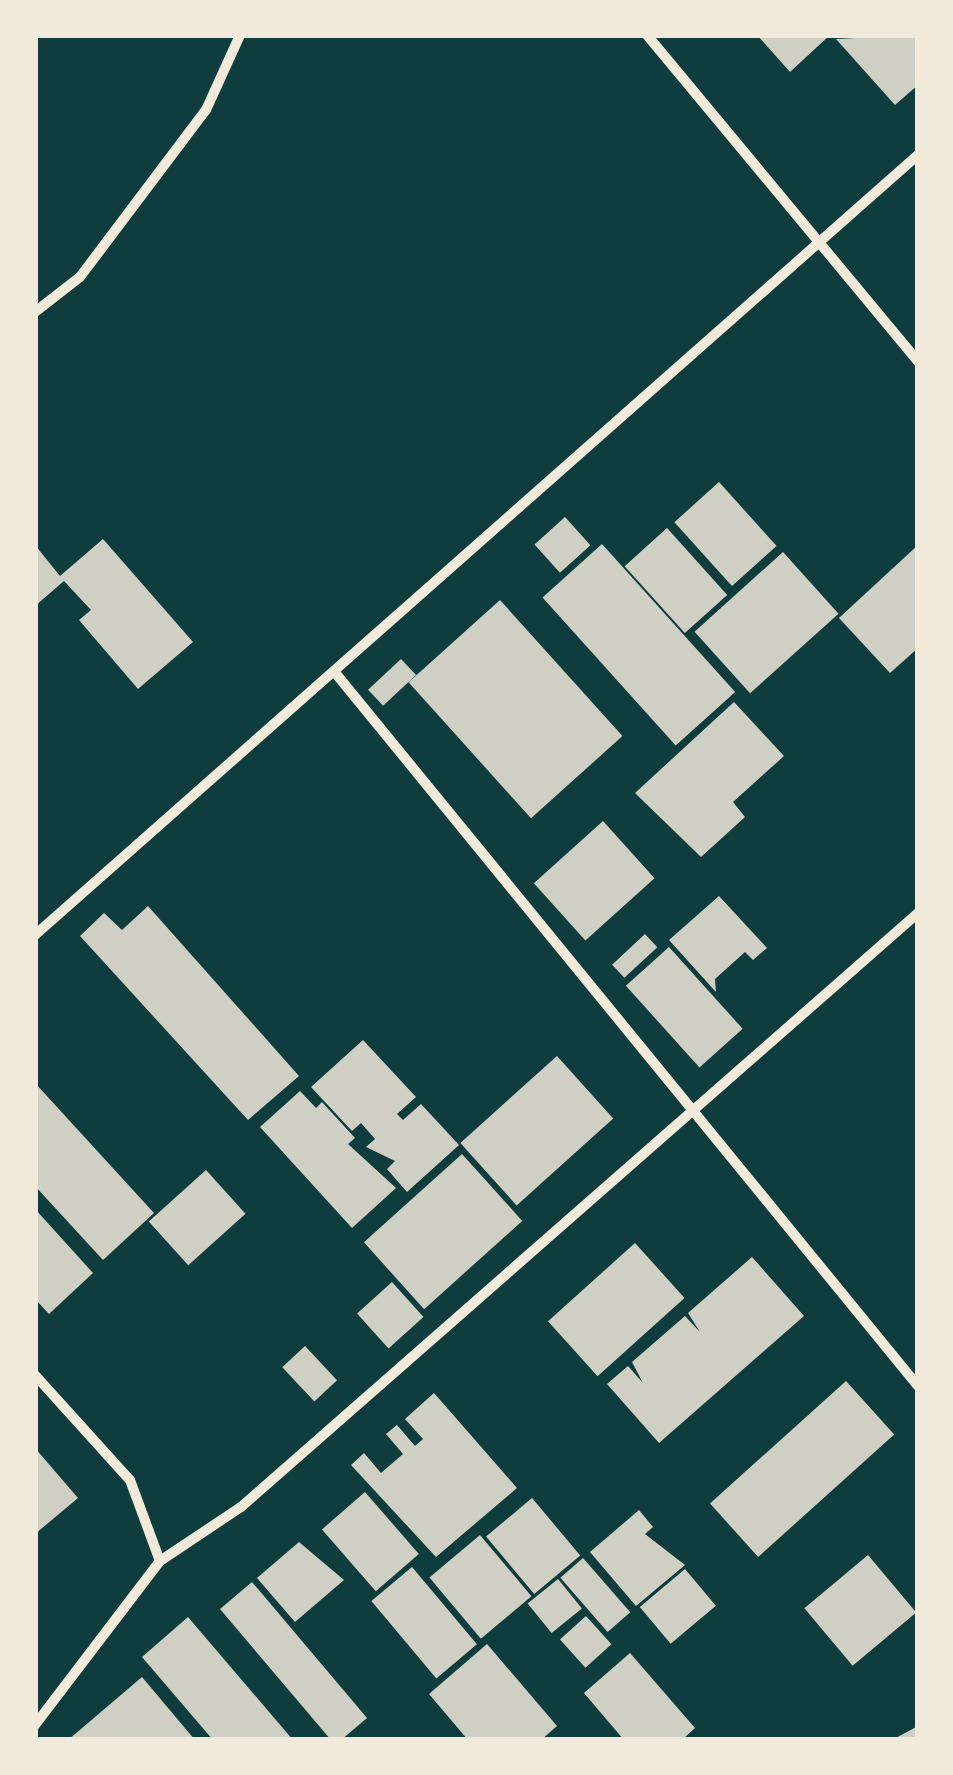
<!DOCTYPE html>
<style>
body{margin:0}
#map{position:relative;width:953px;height:1775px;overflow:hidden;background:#0f3d3e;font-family:Helvetica,sans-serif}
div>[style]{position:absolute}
.building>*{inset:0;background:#cfcfc3;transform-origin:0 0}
.minor>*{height:10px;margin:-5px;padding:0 5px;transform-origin:5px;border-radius:5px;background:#f1e9da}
span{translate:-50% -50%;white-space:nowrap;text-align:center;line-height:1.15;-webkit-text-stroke:8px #f1e9da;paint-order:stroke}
.frame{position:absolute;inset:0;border:38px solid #f1e9da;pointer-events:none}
</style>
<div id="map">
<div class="building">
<i style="clip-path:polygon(757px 35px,830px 35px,790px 72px)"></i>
<i style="clip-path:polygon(918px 35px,918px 85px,895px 105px,836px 39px)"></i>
<i style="left:719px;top:482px;width:86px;height:60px;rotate:48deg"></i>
<i style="left:565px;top:517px;width:38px;height:41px;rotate:48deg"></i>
<i style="left:667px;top:528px;width:90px;height:57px;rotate:48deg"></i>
<i style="clip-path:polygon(103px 539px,193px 642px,138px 689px,79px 620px,91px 610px,64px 581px,35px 606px,35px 545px,60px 576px)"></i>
<i style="left:602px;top:544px;width:199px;height:80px;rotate:48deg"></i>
<i style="clip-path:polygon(918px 545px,918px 648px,890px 673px,839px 618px)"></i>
<i style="left:783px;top:552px;width:83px;height:119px;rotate:48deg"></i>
<i style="left:500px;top:600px;width:183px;height:123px;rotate:48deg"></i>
<i style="left:401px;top:659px;width:22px;height:45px;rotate:47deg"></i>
<i style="clip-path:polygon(734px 702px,784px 756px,733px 802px,745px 817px,701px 857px,635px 793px)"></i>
<i style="left:603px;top:821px;width:77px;height:93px;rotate:48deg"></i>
<i style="clip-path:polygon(719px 896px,767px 948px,753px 960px,745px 952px,715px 979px,716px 992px,669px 940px)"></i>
<i style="clip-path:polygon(148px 906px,299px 1076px,248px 1120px,80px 936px,104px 913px,122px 930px)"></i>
<i style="left:645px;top:934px;width:18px;height:45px;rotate:47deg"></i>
<i style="left:669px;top:947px;width:110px;height:58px;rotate:48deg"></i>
<i style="clip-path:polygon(363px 1040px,416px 1097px,397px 1114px,403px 1120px,421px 1104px,459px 1145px,407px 1192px,387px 1169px,395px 1161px,366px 1147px,375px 1139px,361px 1123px,352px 1131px,311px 1087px)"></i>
<i style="left:557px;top:1056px;width:84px;height:130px;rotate:48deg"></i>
<i style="clip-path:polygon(35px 1083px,154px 1213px,103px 1260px,35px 1186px)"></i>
<i style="clip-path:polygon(300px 1091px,316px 1108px,322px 1102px,355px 1138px,348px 1144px,396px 1188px,352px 1228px,260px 1127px)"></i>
<i style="left:462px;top:1154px;width:90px;height:132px;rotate:48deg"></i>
<i style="left:206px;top:1170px;width:59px;height:77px;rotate:48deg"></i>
<i style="clip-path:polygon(35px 1209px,93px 1273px,49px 1314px,35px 1299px)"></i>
<i style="left:635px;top:1243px;width:74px;height:117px;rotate:48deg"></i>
<i style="clip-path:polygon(752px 1257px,804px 1316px,659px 1443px,607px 1384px,628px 1366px,643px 1383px,632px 1362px,685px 1316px,700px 1332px,688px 1313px)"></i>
<i style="left:392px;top:1282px;width:47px;height:47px;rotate:48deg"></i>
<i style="left:305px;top:1346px;width:47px;height:31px;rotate:47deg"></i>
<i style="left:846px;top:1381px;width:72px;height:183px;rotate:48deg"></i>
<i style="clip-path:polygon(434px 1393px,517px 1488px,436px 1557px,351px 1465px,364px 1453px,381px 1473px,403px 1454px,386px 1434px,397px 1425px,415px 1446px,423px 1439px,405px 1419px)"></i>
<i style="clip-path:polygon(35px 1448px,78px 1498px,35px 1534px)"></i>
<i style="left:365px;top:1492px;width:82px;height:57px;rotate:49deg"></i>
<i style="left:532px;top:1498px;width:75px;height:60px;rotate:50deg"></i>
<i style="clip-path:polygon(639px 1510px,653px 1527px,645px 1534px,685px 1565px,636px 1606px,590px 1552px)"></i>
<i style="left:480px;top:1535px;width:80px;height:66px;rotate:50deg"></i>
<i style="clip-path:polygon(299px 1542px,344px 1580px,295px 1622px,257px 1578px)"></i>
<i style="left:868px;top:1555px;width:75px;height:83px;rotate:50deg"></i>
<i style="left:583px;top:1558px;width:72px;height:30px;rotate:49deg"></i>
<i style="left:412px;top:1567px;width:101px;height:53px;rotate:50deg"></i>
<i style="left:685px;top:1569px;width:48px;height:59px;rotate:50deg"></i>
<i style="left:558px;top:1579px;width:38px;height:39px;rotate:51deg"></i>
<i style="clip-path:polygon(252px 1582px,367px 1718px,341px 1740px,331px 1740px,220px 1609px)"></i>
<i style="left:586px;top:1616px;width:38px;height:35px;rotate:48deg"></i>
<i style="clip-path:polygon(188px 1617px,293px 1740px,213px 1740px,142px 1657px)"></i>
<i style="clip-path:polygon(487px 1644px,557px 1726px,541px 1740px,468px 1740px,429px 1694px)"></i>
<i style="clip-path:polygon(630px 1653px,695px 1728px,682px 1740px,624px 1740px,584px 1693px)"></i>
<i style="clip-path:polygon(142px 1677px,195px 1740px,68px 1740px)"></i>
<i style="clip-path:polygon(918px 1726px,918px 1740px,892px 1740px)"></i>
</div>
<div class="minor">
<i style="left:647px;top:35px;width:424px;rotate:50.3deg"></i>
<i style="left:35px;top:312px;width:57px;rotate:-37.9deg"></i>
<i style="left:80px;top:277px;width:209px;rotate:-53deg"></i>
<i style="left:206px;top:110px;width:82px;rotate:-65.6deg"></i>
<i style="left:337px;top:675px;width:918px;rotate:50.75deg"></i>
<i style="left:35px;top:935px;width:1178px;rotate:-41.46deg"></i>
<i style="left:35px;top:1375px;width:142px;rotate:47.9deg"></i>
<i style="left:130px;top:1480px;width:86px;rotate:69.7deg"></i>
<i style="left:35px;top:1725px;width:206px;rotate:-52.7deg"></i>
<i style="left:160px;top:1561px;width:97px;rotate:-33.7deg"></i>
<i style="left:241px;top:1507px;width:901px;rotate:-41.26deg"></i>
</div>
<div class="frame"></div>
</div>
